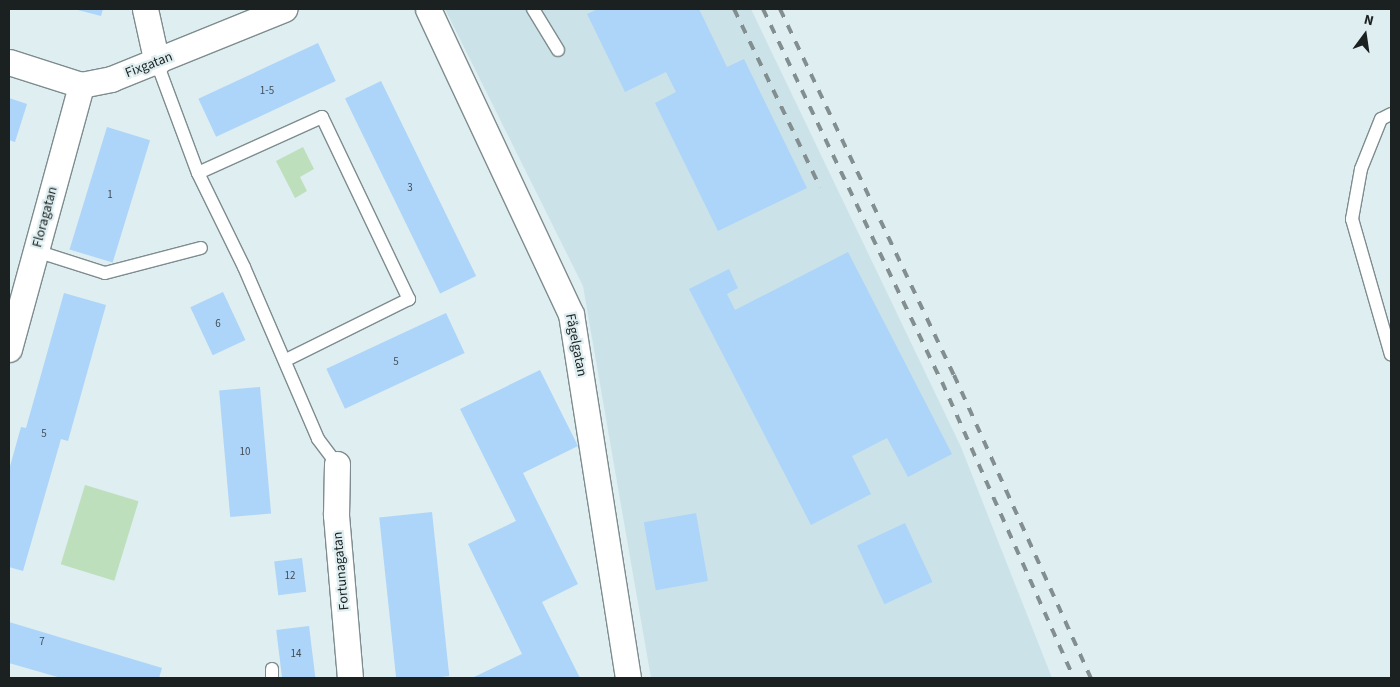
<!DOCTYPE html>
<meta charset="utf-8">
<style>
body{margin:0}
#map{position:relative;width:1400px;height:687px;overflow:hidden;background:#deeef1;font-family:"Source Sans 3",sans-serif}
div>[style]{position:absolute}
.built>*{inset:0;background:#cbe3e8}
.green>*{inset:0;background:#bddfbc;transform-origin:0 0}
.building>*{inset:0;background:#add4f9;transform-origin:0 0}
.roads{filter:drop-shadow(1px 0 #7e8c8f) drop-shadow(-1px 0 #7e8c8f) drop-shadow(0 1px #7e8c8f) drop-shadow(0 -1px #7e8c8f)}
.lane>*{height:12px;margin:-6px;padding:0 6px;transform-origin:6px;border-radius:6px;background:#fff}
.street>*{height:25px;margin:-12.5px;padding:0 12.5px;transform-origin:12.5px;border-radius:12.5px;background:#fff}
.rail>*{height:4px;margin-top:-2px;transform-origin:0;background:repeating-linear-gradient(90deg,#838e90 0 9px,transparent 0 18px)}
span{translate:-50% -50%;white-space:nowrap;text-align:center;line-height:1.15;-webkit-text-stroke:4.5px #deeef1;paint-order:stroke}
.number-label{font-size:11px;color:#404d57}
.number-label span{-webkit-text-stroke-width:0}
.street-label{font-size:14px;color:#1b2021}
.frame{position:absolute;inset:0;border:10px solid #1b2021;pointer-events:none}
.north{position:absolute;left:1340px;top:10px;width:50px;height:50px;-webkit-text-stroke:4px #deeef1;paint-order:stroke;rotate:14deg;font-size:14px;font-weight:700;line-height:20px;text-align:center;color:#1b2021}
.north::after{content:'';display:block;margin:auto;width:18px;height:22px;background:#1b2021;clip-path:polygon(50% 0,100% 100%,50% 72%,0 100%)}
</style>
<div id="map">
<div class="built">
<i style="clip-path:polygon(445px 9px,751px 9px,961px 447px,1052px 678px,651px 678px,583px 286px)"></i>
</div>
<div class="green">
<i style="clip-path:polygon(303px 147px,314px 169px,300px 177px,307px 191px,295px 198px,276px 161px)"></i>
<i style="left:85px;top:485px;width:56px;height:83px;rotate:17deg"></i>
</div>
<div class="building">
<i style="clip-path:polygon(74px 9px,103px 9px,101px 16px)"></i>
<i style="clip-path:polygon(598px 9px,699px 9px,727px 67px,744px 59px,807px 188px,718px 231px,655px 103px,676px 92px,666px 72px,625px 92px,587px 14px)"></i>
<i style="left:318px;top:43px;width:42px;height:132px;rotate:65deg"></i>
<i style="left:381px;top:81px;width:217px;height:40px;rotate:64deg"></i>
<i style="clip-path:polygon(9px 98px,27px 104px,15px 142px,9px 140px)"></i>
<i style="left:107px;top:127px;width:45px;height:128px;rotate:17deg"></i>
<i style="clip-path:polygon(848px 252px,952px 454px,908px 477px,887px 438px,852px 456px,871px 494px,811px 525px,689px 289px,729px 269px,738px 288px,727px 294px,735px 310px)"></i>
<i style="left:223px;top:292px;width:53px;height:36px;rotate:65deg"></i>
<i style="clip-path:polygon(64px 293px,106px 305px,68px 441px,61px 439px,23px 571px,9px 567px,9px 470px,21px 427px,26px 428px)"></i>
<i style="left:446px;top:313px;width:44px;height:132px;rotate:65deg"></i>
<i style="clip-path:polygon(540px 370px,578px 446px,523px 473px,578px 584px,542px 602px,580px 678px,472px 678px,522px 654px,468px 544px,516px 521px,460px 409px)"></i>
<i style="left:260px;top:387px;width:127px;height:41px;rotate:85deg"></i>
<i style="left:432px;top:512px;width:165px;height:53px;rotate:84deg"></i>
<i style="left:696px;top:513px;width:69px;height:53px;rotate:80deg"></i>
<i style="left:905px;top:523px;width:65px;height:53px;rotate:65deg"></i>
<i style="left:302px;top:558px;width:34px;height:28px;rotate:83deg"></i>
<i style="clip-path:polygon(9px 622px,162px 668px,159px 678px,61px 678px,9px 663px)"></i>
<i style="left:309px;top:626px;width:52px;height:33px;rotate:83deg"></i>
</div>
<div class="roads">
<div class="lane">
<i style="left:533px;top:9px;width:48px;rotate:58.6deg"></i>
<i style="left:157px;top:63px;width:117px;rotate:69.6deg"></i>
<i style="left:198px;top:173px;width:105px;rotate:63.9deg"></i>
<i style="left:244px;top:267px;width:187px;rotate:66.7deg"></i>
<i style="left:318px;top:439px;width:31px;rotate:53deg"></i>
<i style="left:1391px;top:114px;width:11px;rotate:153deg"></i>
<i style="left:1381px;top:119px;width:54px;rotate:111.8deg"></i>
<i style="left:1361px;top:169px;width:51px;rotate:100.2deg"></i>
<i style="left:1352px;top:219px;width:141px;rotate:74deg"></i>
<i style="left:198px;top:173px;width:136px;rotate:-24.3deg"></i>
<i style="left:322px;top:117px;width:202px;rotate:64.5deg"></i>
<i style="left:409px;top:299px;width:137px;rotate:153.6deg"></i>
<i style="left:36px;top:251px;width:72px;rotate:17.7deg"></i>
<i style="left:105px;top:273px;width:99px;rotate:-14.6deg"></i>
<i style="left:272px;top:669px;width:9px;rotate:90deg"></i>
</div>
<div class="street">
<i style="left:145px;top:9px;width:55px;rotate:77.5deg"></i>
<i style="left:428px;top:9px;width:337px;rotate:64.9deg"></i>
<i style="left:571px;top:314px;width:368px;rotate:81.1deg"></i>
<i style="left:9px;top:62px;width:76px;rotate:17.7deg"></i>
<i style="left:81px;top:85px;width:31px;rotate:-11deg"></i>
<i style="left:111px;top:79px;width:187px;rotate:-22deg"></i>
<i style="left:9px;top:349px;width:274px;rotate:-74.7deg"></i>
<i style="left:337px;top:464px;width:51px;rotate:91.1deg"></i>
<i style="left:336px;top:515px;width:164px;rotate:85.1deg"></i>
</div>
</div>
<div class="rail">
<i style="left:734px;top:9px;width:198px;rotate:64.2deg"></i>
<i style="left:763px;top:9px;width:414px;rotate:64.4deg"></i>
<i style="left:942px;top:382px;width:324px;rotate:66deg"></i>
<i style="left:780px;top:9px;width:405px;rotate:64.6deg"></i>
<i style="left:954px;top:375px;width:333px;rotate:65.7deg"></i>
</div>
<div class="number-label">
<span style="left:267px;top:91px">1-5</span>
<span style="left:410px;top:188px">3</span>
<span style="left:110px;top:195px">1</span>
<span style="left:218px;top:324px">6</span>
<span style="left:396px;top:362px">5</span>
<span style="left:44px;top:434px">5</span>
<span style="left:245px;top:452px">10</span>
<span style="left:290px;top:576px">12</span>
<span style="left:42px;top:642px">7</span>
<span style="left:296px;top:654px">14</span>
</div>
<div class="street-label">
<span style="left:149px;top:65px;rotate:-21deg">Fixgatan</span>
<span style="left:45px;top:217px;rotate:-75deg">Floragatan</span>
<span style="left:576px;top:345px;rotate:79deg">Fågelgatan</span>
<span style="left:341px;top:571px;rotate:-95deg">Fortunagatan</span>
</div>
<div class="frame"></div>
<div class="north">N</div>
</div>
